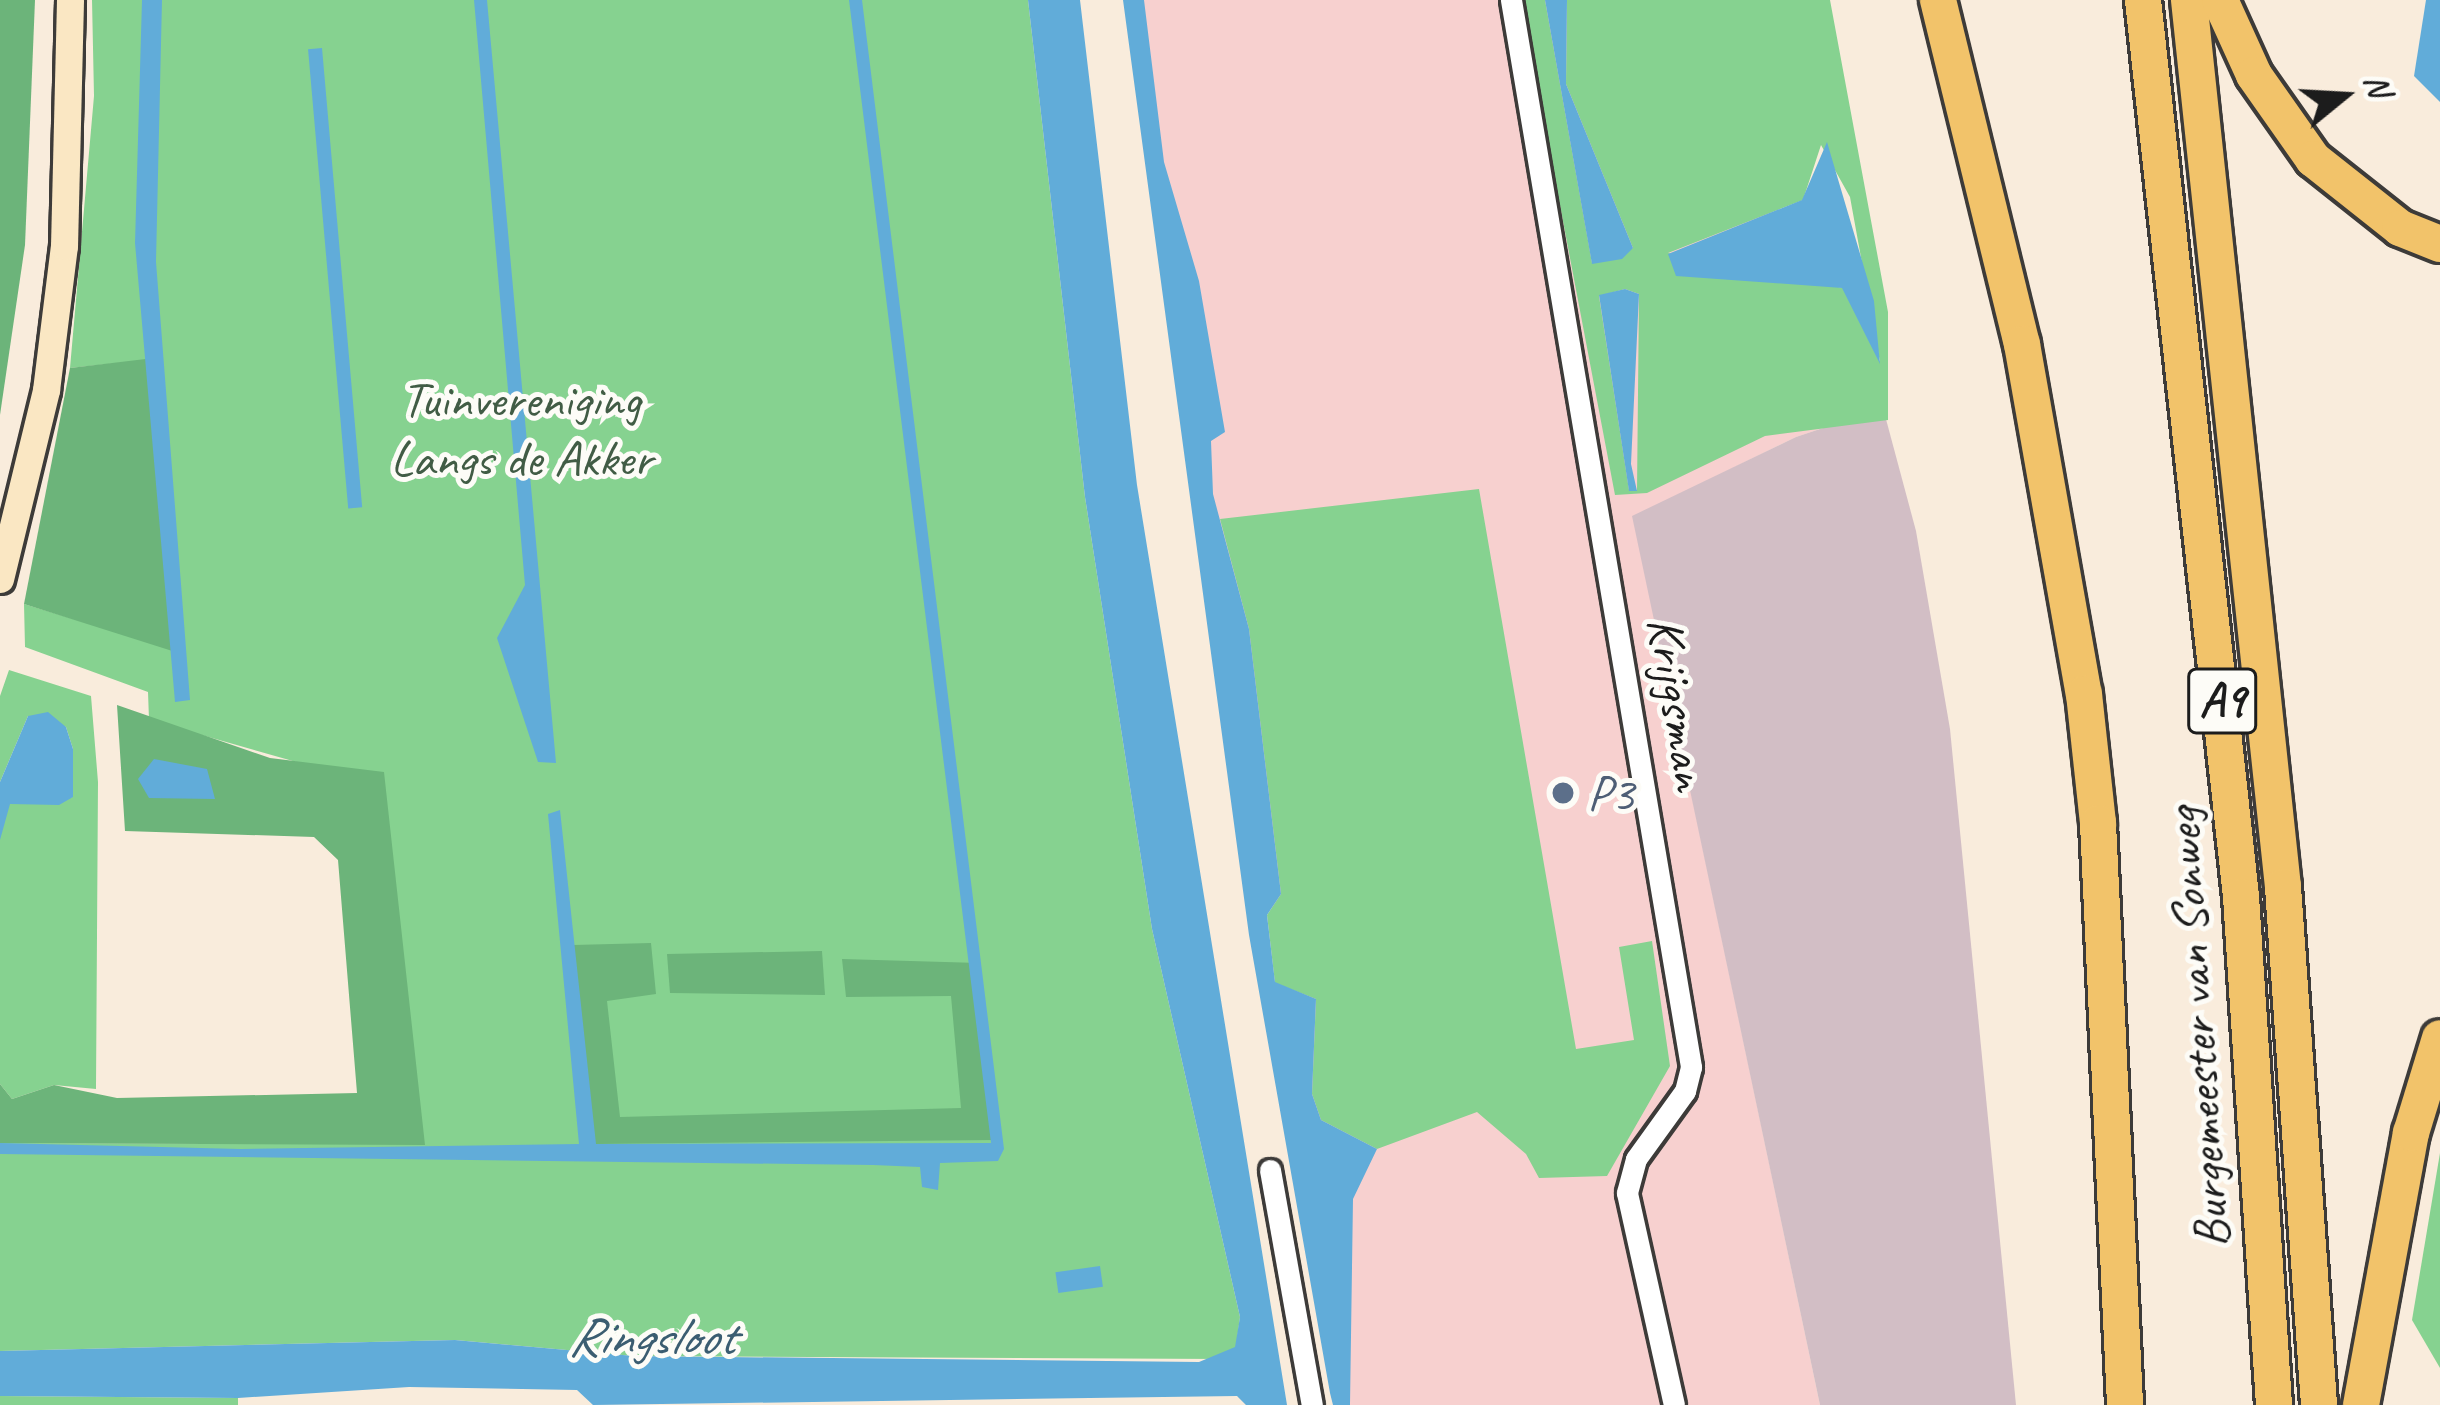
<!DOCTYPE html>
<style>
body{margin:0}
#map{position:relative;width:2440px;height:1405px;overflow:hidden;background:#f9ecdc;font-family:Caveat,sans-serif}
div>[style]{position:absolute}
.built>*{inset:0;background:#f7d0cf}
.industrial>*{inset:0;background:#d2bec5}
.green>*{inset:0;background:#86d290}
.forest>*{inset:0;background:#6cb47a}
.water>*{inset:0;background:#61acd9;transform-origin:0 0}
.roads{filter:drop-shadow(3px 0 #3d3b39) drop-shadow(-3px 0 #3d3b39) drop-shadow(0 3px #3d3b39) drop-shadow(0 -3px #3d3b39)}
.street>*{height:21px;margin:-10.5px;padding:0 10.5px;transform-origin:10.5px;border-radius:10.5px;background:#fff}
.secondary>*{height:27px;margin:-13.5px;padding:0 13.5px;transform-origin:13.5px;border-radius:13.5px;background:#fae7c3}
.highway>*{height:36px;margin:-18px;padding:0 18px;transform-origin:18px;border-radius:18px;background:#f2c36a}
.dots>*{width:33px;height:33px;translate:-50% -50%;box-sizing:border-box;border:6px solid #fdfcf7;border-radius:50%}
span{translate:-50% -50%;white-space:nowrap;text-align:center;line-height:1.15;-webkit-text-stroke:10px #fdfcf7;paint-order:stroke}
.shield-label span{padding:3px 9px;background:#fdfcf7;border:3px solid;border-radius:9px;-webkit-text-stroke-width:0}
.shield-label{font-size:48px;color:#1c1c1c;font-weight:700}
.park-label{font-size:51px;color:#415c45}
.street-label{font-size:51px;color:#1c1c1c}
.service-label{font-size:51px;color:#4e5e75}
.left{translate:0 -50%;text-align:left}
.water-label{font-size:54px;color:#3b5d71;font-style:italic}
.north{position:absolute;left:2284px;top:36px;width:120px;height:120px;-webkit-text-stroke:9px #fdfcf7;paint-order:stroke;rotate:72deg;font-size:33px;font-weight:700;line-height:48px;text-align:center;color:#1c1c1c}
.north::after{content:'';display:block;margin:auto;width:42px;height:54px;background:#1c1c1c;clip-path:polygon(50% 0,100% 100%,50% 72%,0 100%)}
</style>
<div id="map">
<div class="built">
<i style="clip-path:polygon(1138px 0,1650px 0,1883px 408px,1796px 437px,1633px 517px,1820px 1405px,1345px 1405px)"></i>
</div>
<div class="industrial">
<i style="clip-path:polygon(1883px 408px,1916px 531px,1950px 729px,2016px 1405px,1820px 1405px,1632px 516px,1796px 437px)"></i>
</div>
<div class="green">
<i style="clip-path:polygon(92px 0,855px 0,995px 1138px,857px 0,1028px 0,1085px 497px,1152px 929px,1240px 1317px,1236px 1347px,1222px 1359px,634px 1356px,455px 1340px,0 1351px,0 1143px,362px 1144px,356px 779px,149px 720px,148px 692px,25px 647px,24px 604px,146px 641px,137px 361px,70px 368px,94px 96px)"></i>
<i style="clip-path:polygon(evenodd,1521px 0,1545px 0,1592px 263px,1633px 248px,1566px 84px,1567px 0,1830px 0,1888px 312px,1888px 420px,1765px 436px,1647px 493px,1615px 495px,1521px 0,1821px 145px,1850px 197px,1880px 362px,1843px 288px,1668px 253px,1803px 200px,1821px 145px,1521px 0,1625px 289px,1639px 294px,1637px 490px,1629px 490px,1599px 296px,1625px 289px)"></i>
<i style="clip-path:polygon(1479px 489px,1576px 1049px,1634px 1040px,1619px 947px,1652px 941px,1670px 1066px,1607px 1176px,1539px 1178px,1526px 1154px,1477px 1112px,1377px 1149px,1321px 1120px,1312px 1094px,1316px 999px,1275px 983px,1267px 915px,1281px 894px,1249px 629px,1220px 519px)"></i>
<i style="clip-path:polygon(9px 670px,91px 696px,98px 782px,96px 1089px,54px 1085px,12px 1099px,0 1084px,0 803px,73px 797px,73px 749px,66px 727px,28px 716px,0 782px,0 696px)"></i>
<i style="clip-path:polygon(2440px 1153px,2440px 1368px,2412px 1320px)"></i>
<i style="clip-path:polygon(0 1396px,238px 1398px,238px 1405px,0 1405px)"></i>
</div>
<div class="forest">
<i style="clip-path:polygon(0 0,35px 0,25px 245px,0 415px)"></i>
<i style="clip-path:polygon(154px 358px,185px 655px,24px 604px,70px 368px)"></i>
<i style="clip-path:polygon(117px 705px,270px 758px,384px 772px,425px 1145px,0 1143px,0 1084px,12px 1099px,54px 1085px,117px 1098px,357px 1093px,338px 860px,314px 837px,125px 831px)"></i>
<i style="clip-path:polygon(651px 943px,656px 994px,607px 1001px,620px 1117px,961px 1108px,951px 996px,846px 997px,842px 959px,979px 963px,994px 1140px,595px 1144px,573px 945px)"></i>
<i style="clip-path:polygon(822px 951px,825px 995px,670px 993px,667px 954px)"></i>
</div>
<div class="water">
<i style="clip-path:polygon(142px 0,162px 0,156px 262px,190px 700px,175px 702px,135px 243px)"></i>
<i style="clip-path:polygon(474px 0,487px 0,556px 763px,538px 762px,497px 638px,525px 585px)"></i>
<i style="clip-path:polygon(849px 0,862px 0,1004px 1149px,998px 1161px,940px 1163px,938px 1190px,922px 1187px,920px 1167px,873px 1165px,0 1154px,0 1143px,241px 1149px,579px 1144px,548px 814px,560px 810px,596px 1144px,991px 1143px)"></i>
<i style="clip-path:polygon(1028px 0,1080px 0,1137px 485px,1287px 1405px,1246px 1405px,1237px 1396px,593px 1405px,577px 1390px,409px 1387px,238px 1398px,0 1396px,0 1351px,455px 1340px,634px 1356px,1199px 1362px,1235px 1347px,1240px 1317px,1152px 929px,1085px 497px)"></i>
<i style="clip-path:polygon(1123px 0,1144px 0,1164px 162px,1199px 281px,1225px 432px,1211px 441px,1213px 494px,1249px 629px,1281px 894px,1267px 915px,1275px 982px,1316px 999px,1312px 1094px,1321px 1120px,1377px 1149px,1353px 1199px,1350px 1405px,1333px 1405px,1330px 1393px,1249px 935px)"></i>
<i style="clip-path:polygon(1545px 0,1567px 0,1566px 84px,1633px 248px,1622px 259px,1592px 264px)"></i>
<i style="clip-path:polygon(2426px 0,2440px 0,2440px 102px,2414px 76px)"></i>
<i style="left:322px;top:48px;width:461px;height:14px;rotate:85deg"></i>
<i style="clip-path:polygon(1827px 142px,1874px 301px,1880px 364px,1842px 288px,1676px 276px,1668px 254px,1802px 200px)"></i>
<i style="clip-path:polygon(1625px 289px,1639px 294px,1631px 464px,1637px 491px,1629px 491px,1599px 295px)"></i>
<i style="clip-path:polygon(48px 712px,66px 727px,73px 749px,73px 797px,59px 805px,10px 804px,0 840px,0 782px,28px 716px)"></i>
<i style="clip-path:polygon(154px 759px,207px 769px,215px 799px,149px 798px,138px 779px)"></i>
<i style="left:1100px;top:1266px;width:21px;height:45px;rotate:82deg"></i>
</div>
<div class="roads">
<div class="street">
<i style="left:1511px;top:0;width:1082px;rotate:80.42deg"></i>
<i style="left:1691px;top:1067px;width:25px;rotate:104deg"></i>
<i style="left:1685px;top:1091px;width:84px;rotate:125.8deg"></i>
<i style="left:1636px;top:1159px;width:35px;rotate:105deg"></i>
<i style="left:1627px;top:1193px;width:217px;rotate:77.5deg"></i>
<i style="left:1270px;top:1170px;width:239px;rotate:79.9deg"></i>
</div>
<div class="secondary">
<i style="left:0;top:579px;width:195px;rotate:-76.3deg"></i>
<i style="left:46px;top:390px;width:145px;rotate:-82.9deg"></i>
<i style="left:64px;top:246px;width:246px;rotate:-88.6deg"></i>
</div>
<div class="highway">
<i style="left:1938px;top:0;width:354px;rotate:76.3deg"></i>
<i style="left:2022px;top:344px;width:355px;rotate:80deg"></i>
<i style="left:2084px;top:694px;width:130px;rotate:83.8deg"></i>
<i style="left:2098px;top:823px;width:583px;rotate:87.34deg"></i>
<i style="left:2143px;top:0;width:902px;rotate:83.76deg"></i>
<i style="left:2241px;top:897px;width:509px;rotate:86.28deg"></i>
<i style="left:2189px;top:0;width:892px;rotate:83.95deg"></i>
<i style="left:2283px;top:887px;width:519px;rotate:86.02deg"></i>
<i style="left:2220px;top:0;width:82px;rotate:65.6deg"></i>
<i style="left:2254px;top:75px;width:103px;rotate:54.9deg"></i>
<i style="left:2313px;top:159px;width:111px;rotate:38.4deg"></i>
<i style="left:2400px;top:228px;width:43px;rotate:21.8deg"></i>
<i style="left:2361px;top:1405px;width:277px;rotate:-79.6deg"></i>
<i style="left:2411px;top:1133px;width:99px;rotate:-73deg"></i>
</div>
</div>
<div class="dots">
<i style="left:1563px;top:793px;background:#5c6f8a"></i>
</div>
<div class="shield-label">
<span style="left:2222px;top:701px">A9</span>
</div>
<div class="park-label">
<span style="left:521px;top:429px">Tuinvereniging<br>Langs de Akker</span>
</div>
<div class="street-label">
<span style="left:1678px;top:703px;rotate:81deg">Krijgsman</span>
<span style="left:2197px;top:1028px;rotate:-94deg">Burgemeester van Sonweg</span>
</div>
<div class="service-label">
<span class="left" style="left:1587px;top:793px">P3</span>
</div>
<div class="water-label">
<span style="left:651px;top:1336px">Ringsloot</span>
</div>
<div class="north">N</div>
</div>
